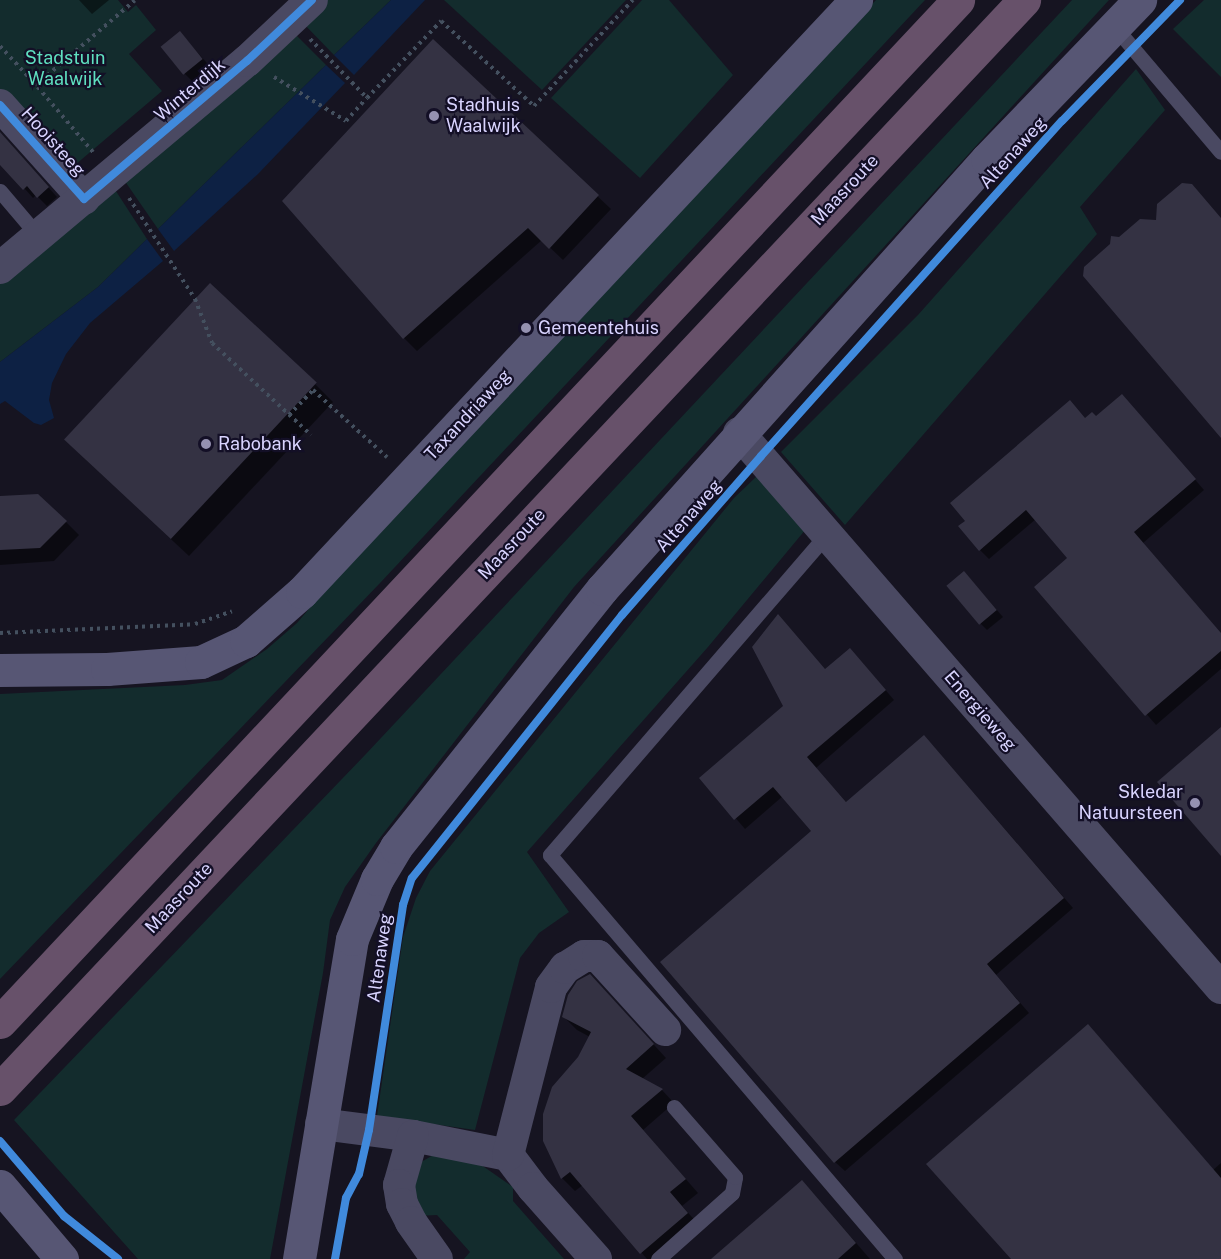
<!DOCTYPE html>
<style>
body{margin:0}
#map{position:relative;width:1221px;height:1259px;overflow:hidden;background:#161421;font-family:"Public Sans",sans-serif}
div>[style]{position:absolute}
.green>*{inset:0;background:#132c2d}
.water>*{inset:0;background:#0d2144}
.shadow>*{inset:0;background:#0007}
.building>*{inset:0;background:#343243;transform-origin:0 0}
.path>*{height:4px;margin-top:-2px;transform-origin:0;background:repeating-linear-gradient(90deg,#44505f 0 3px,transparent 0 7.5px)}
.lane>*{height:15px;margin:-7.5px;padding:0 7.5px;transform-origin:7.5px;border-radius:7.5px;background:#4a4962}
.street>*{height:32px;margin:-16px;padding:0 16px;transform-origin:16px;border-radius:16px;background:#4a4962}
.secondary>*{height:33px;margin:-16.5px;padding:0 16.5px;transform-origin:16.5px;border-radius:16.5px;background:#575674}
.highway>*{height:33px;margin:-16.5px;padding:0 16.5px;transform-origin:16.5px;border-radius:16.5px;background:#67516a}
.cycleway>*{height:8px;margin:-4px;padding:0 4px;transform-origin:4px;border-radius:4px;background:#408adc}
.dots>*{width:16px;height:16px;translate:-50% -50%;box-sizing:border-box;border:3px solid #130f26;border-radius:50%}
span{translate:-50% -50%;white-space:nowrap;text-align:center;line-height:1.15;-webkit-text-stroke:4.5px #130f26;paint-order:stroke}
.park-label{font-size:18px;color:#5fe0c0}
.street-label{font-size:18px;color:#d9d4ff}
.poi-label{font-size:18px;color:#d9d4ff}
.left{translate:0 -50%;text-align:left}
.right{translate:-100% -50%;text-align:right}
</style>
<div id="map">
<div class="green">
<i style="clip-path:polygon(0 0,118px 0,128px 12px,136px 5px,156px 30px,129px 54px,162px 91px,68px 171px,0 94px)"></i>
<i style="clip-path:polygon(321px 0,391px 0,334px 55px,301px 21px)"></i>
<i style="clip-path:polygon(444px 0,626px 0,542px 90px)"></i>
<i style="clip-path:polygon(642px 0,669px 0,733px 75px,640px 178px,551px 98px)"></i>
<i style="clip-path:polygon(876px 0,925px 0,381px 582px,0 979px,0 694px,185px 685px,222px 680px,267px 649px,297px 623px,346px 565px)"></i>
<i style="clip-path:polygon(1072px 0,1109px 0,574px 587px,376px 843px,345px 887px,330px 920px,323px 973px,270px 1259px,138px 1259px,14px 1120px,365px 755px)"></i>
<i style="clip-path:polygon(1204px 0,1221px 0,1221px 77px,1173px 29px)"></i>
<i style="clip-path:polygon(292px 31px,326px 65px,158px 229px,122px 177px)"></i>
<i style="clip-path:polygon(1136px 69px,1165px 110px,1080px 207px,1097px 234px,845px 525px,781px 452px,918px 315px)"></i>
<i style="clip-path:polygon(112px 185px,147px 239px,98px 287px,0 362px,0 277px)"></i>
<i style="clip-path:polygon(757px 476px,806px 529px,708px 647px,527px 852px,569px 912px,539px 933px,520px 958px,475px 1130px,377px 1116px,403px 937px,416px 898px,430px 871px,734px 498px)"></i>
<i style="clip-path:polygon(435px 1154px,477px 1162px,513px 1187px,513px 1201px,564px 1259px,464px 1259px,470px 1252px,437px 1215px,417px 1216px,410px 1179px,416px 1165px)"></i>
</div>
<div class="water">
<i style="clip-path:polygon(391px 0,425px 0,354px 75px,334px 55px)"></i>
<i style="clip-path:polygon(326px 65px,345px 83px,258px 174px,174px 251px,158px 229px)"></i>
<i style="clip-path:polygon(147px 239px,163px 261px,90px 323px,66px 354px,52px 383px,49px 400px,54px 418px,41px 425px,34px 423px,5px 401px,0 404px,0 362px,98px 287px)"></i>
</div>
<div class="shadow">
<i style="clip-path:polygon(79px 0,109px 0,92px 14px)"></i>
<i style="clip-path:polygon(180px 33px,215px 72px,198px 87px,185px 74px)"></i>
<i style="clip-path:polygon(433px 41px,611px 209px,563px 260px,542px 240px,417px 351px,404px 338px)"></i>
<i style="clip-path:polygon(0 133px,57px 197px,47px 206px,36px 195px,33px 198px,0 161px)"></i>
<i style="clip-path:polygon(315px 384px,333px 402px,189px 556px,84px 458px)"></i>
<i style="clip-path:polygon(1131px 405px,1204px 490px,1143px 543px,1221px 634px,1221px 669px,1156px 725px,1036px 587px,1069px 558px,1036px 519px,989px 559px,980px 550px,1085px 419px,1096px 418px)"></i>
<i style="clip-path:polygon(0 498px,66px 522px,79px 535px,54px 561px,0 565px)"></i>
<i style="clip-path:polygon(970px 579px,1003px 617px,987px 630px,981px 624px)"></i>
<i style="clip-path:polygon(860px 660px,894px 700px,816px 768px,847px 803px,933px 746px,1073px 908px,996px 975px,1029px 1013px,845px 1171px,835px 1162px,813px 832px,783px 796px,745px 829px,701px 778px,826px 671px)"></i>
<i style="clip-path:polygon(603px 989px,666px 1058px,642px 1079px,662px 1090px,674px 1103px,643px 1130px,698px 1193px,682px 1206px,700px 1226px,663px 1259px,647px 1259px,583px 1185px,575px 1191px,562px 1178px,545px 1141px,590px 1037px,577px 1030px,564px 1017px)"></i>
<i style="clip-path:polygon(1221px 1163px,1221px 1259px,1013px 1259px,1213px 1170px)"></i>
<i style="clip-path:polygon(812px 1192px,870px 1259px,713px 1259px)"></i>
</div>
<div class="building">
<i style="left:180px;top:31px;width:36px;height:25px;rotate:51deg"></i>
<i style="clip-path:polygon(433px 39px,599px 195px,549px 249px,528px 228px,403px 339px,282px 201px)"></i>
<i style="clip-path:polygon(0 132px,49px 187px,37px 198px,27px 186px,23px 190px,0 165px)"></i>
<i style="clip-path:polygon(1182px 183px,1192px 184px,1221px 218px,1221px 438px,1083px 276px,1084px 267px,1110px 244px,1111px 236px,1119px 237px,1140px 219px,1156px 220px,1157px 204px)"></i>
<i style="left:210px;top:283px;width:146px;height:214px;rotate:43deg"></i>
<i style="clip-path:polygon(1122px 394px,1196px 479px,1134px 532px,1221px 633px,1221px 651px,1145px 716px,1034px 587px,1067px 558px,1026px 510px,979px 551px,958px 526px,965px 521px,950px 503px,1070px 400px,1085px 418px,1092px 412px,1096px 416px)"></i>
<i style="clip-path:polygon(38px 494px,67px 521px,40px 548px,0 550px,0 496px)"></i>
<i style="left:964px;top:571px;width:51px;height:23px;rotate:50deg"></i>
<i style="clip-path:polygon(778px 614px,825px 669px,850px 648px,886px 690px,807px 757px,846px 802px,924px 735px,1064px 898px,987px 964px,1020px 1003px,834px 1163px,660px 962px,811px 831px,773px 787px,734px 820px,699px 778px,783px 706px,752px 647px)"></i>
<i style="clip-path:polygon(1221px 727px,1221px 856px,1157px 782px)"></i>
<i style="clip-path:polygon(590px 974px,654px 1044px,626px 1069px,663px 1089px,631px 1116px,686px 1179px,670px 1192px,688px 1213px,640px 1254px,570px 1172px,561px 1179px,543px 1141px,543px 1114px,552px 1087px,578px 1057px,591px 1032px,562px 1017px,568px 995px,577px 981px)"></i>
<i style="clip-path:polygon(1088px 1024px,1221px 1178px,1221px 1259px,1011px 1259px,926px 1164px)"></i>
<i style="clip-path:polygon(802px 1180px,856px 1243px,838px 1259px,711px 1259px)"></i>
</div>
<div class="path">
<i style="left:310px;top:39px;width:82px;rotate:46deg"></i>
<i style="left:367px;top:98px;width:107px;rotate:-46.1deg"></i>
<i style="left:441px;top:21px;width:126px;rotate:42.4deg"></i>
<i style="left:534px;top:106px;width:145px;rotate:-47deg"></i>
<i style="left:0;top:46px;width:53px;rotate:47.3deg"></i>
<i style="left:274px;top:77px;width:84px;rotate:31.4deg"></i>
<i style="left:346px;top:121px;width:31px;rotate:-48deg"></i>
<i style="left:93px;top:152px;width:88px;rotate:-130.4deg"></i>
<i style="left:36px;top:85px;width:130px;rotate:-40.6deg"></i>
<i style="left:129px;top:198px;width:121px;rotate:56.8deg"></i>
<i style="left:195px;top:299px;width:47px;rotate:68.9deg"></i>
<i style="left:212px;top:343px;width:135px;rotate:42.9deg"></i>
<i style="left:289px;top:415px;width:35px;rotate:-46deg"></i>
<i style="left:313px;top:390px;width:100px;rotate:42.2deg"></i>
<i style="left:0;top:633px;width:195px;rotate:-2.6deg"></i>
<i style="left:195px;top:624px;width:39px;rotate:-19deg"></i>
</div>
<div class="lane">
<i style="left:1114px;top:26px;width:165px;rotate:49.7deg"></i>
<i style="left:0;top:191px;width:60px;rotate:49.7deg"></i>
<i style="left:827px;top:534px;width:424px;rotate:130.8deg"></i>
<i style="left:550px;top:855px;width:531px;rotate:49.5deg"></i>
<i style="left:658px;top:1259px;width:99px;rotate:-41.7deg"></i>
<i style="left:732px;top:1193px;width:16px;rotate:-79deg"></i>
<i style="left:735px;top:1177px;width:93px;rotate:-131.1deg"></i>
</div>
<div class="street">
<i style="left:0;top:105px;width:126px;rotate:48.2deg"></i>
<i style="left:0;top:268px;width:322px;rotate:-40deg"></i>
<i style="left:247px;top:61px;width:89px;rotate:-43.2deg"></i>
<i style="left:739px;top:433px;width:735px;rotate:49.03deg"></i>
<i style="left:321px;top:1124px;width:93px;rotate:7.4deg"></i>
<i style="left:413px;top:1136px;width:97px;rotate:11.3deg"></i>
<i style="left:508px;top:1155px;width:41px;rotate:52.9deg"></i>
<i style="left:533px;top:1188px;width:95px;rotate:48.4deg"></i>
<i style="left:413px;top:1136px;width:51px;rotate:105.9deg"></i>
<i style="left:399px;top:1185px;width:19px;rotate:81deg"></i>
<i style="left:402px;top:1204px;width:20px;rotate:63deg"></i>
<i style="left:411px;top:1222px;width:45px;rotate:54.9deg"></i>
<i style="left:508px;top:1155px;width:173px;rotate:-75.6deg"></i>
<i style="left:551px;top:987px;width:24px;rotate:-54deg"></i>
<i style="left:565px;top:968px;width:22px;rotate:-32deg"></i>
<i style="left:584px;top:956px;width:14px"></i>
<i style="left:598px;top:956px;width:100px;rotate:47.8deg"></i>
</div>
<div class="secondary">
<i style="left:0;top:670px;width:107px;rotate:-0.5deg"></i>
<i style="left:107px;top:669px;width:94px;rotate:-4.3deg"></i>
<i style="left:201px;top:662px;width:50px;rotate:-25deg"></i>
<i style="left:246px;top:641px;width:74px;rotate:-41.2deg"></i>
<i style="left:302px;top:592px;width:811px;rotate:-46.9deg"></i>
<i style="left:0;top:1186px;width:96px;rotate:49.7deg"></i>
<i style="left:299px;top:1259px;width:324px;rotate:-80.6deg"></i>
<i style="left:352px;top:939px;width:65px;rotate:-67.4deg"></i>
<i style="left:377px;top:879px;width:37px;rotate:-59deg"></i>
<i style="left:396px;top:847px;width:330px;rotate:-51.4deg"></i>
<i style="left:602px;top:589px;width:577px;rotate:-48.16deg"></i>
<i style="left:987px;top:159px;width:221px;rotate:-46.1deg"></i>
</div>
<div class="highway">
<i style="left:0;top:1022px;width:1401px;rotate:-46.85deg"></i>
<i style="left:0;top:1089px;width:1495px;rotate:-46.76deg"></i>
</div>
<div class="cycleway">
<i style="left:0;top:105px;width:126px;rotate:48.2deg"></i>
<i style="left:84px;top:199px;width:214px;rotate:-40.3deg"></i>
<i style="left:247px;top:61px;width:89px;rotate:-43.2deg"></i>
<i style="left:0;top:1141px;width:99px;rotate:49.5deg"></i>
<i style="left:64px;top:1216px;width:69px;rotate:38.5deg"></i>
<i style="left:335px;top:1259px;width:62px;rotate:-79.8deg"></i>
<i style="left:346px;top:1198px;width:27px;rotate:-62deg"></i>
<i style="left:359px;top:1174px;width:45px;rotate:-77.2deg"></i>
<i style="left:369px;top:1130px;width:228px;rotate:-81.4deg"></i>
<i style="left:403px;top:905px;width:28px;rotate:-72deg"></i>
<i style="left:412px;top:878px;width:337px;rotate:-51.4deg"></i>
<i style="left:622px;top:615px;width:211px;rotate:-48.8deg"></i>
<i style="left:761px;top:456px;width:450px;rotate:-48.1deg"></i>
<i style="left:1062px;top:121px;width:169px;rotate:-45.7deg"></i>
</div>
<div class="dots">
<i style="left:434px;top:116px;background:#9591b1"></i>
<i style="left:526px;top:328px;background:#9591b1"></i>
<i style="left:206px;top:444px;background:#9591b1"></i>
<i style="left:1195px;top:803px;background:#9591b1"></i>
</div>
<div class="park-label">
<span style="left:65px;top:69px">Stadstuin<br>Waalwijk</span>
</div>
<div class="street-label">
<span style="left:190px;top:90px;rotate:-40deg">Winterdijk</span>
<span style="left:53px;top:142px;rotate:48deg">Hooisteeg</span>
<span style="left:1013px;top:153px;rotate:-48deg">Altenaweg</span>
<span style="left:845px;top:190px;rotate:-47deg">Maasroute</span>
<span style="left:468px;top:415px;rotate:-47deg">Taxandriaweg</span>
<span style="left:689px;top:516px;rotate:-49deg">Altenaweg</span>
<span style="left:512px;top:544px;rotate:-47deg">Maasroute</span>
<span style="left:980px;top:711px;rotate:49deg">Energieweg</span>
<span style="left:179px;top:898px;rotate:-47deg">Maasroute</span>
<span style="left:380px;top:958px;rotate:-82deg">Altenaweg</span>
</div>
<div class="poi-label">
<span class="left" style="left:446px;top:116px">Stadhuis<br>Waalwijk</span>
<span class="left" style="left:538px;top:328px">Gemeentehuis</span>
<span class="left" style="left:218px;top:444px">Rabobank</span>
<span class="right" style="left:1183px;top:803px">Skledar<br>Natuursteen</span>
</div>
</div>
